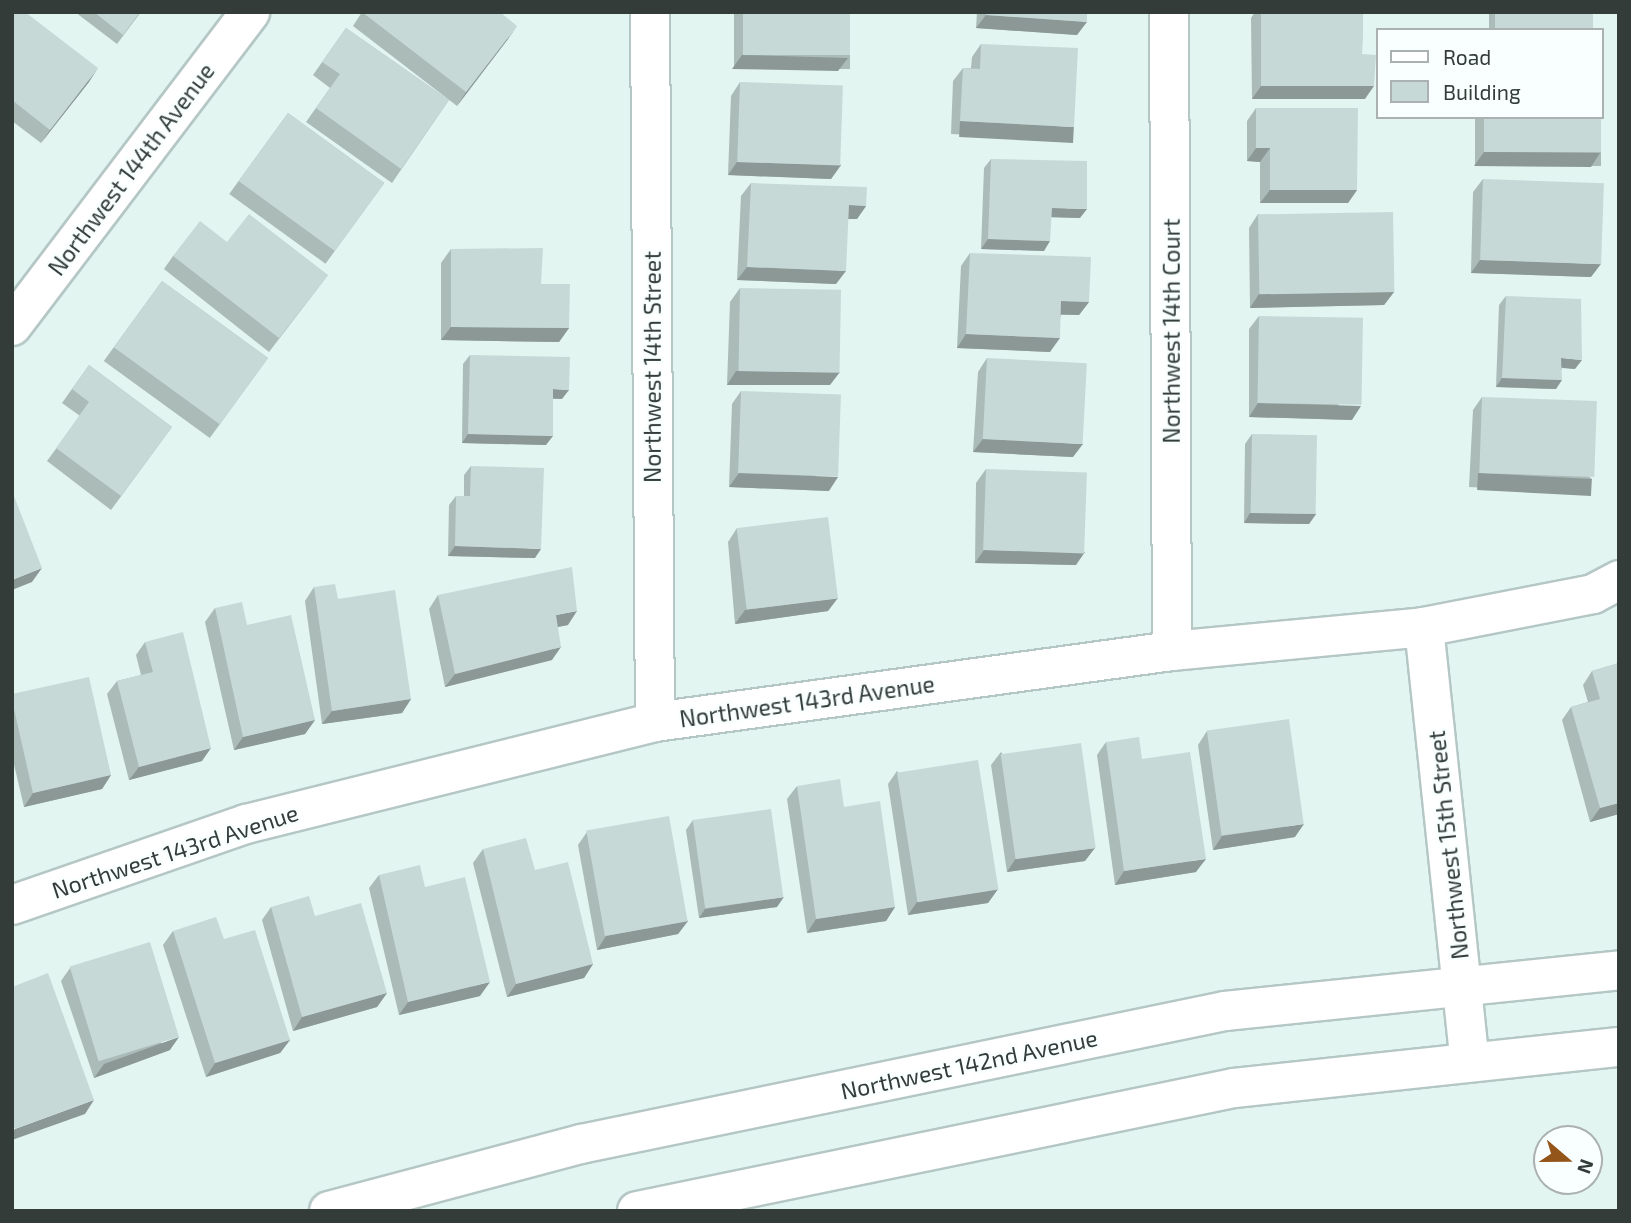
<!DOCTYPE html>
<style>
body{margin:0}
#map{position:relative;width:1631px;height:1223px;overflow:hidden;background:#e2f5f1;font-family:"Exo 2",sans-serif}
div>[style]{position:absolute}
.roads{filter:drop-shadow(2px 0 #b5c7c4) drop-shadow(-2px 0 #b5c7c4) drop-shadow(0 2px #b5c7c4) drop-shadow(0 -2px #b5c7c4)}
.minor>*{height:38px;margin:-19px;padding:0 19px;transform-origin:19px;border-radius:19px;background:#fff}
.wall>*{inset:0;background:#abbbb8;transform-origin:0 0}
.shaded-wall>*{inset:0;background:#8b9896;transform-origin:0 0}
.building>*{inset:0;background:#c7d9d6;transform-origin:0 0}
span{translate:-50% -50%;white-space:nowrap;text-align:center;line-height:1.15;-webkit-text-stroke:5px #f8fffe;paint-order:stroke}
.street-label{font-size:23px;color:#343c3a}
.frame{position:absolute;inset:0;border:14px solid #343c3a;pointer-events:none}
.legend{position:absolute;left:1376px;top:28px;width:228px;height:91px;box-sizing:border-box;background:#f8fffe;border:2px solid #aab1b0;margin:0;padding:9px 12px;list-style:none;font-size:21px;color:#343c3a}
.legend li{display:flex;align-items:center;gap:14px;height:35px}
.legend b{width:35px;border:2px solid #aab1b0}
.north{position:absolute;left:1533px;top:1125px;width:70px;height:70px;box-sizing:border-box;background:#f8fffe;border:2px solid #aab1b0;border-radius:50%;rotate:110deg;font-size:19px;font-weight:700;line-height:28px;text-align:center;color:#343c3a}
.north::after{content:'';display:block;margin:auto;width:24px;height:32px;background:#94551b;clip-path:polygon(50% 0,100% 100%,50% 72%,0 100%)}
</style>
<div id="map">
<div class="roads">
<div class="minor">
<i style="left:650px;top:12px;width:710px;rotate:89.6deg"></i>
<i style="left:1169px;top:12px;width:639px;rotate:89.73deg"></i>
<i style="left:12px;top:326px;width:394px;rotate:-52.8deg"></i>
<i style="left:1424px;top:627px;width:437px;rotate:84deg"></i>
<i style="left:12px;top:905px;width:248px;rotate:-19.1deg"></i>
<i style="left:246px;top:824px;width:422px;rotate:-14deg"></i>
<i style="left:655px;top:722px;width:522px;rotate:-7.82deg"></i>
<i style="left:1172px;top:651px;width:253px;rotate:-5.4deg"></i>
<i style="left:1424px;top:627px;width:172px;rotate:-11deg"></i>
<i style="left:1593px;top:594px;width:30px;rotate:-28deg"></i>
<i style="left:329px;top:1211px;width:261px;rotate:-14.9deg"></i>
<i style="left:581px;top:1144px;width:658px;rotate:-11.67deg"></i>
<i style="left:1225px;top:1011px;width:396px;rotate:-5.9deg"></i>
<i style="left:637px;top:1211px;width:610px;rotate:-11.64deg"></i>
<i style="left:1234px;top:1088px;width:387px;rotate:-6.1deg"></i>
</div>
</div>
<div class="wall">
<i style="clip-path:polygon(12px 12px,89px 82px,41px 143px,12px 121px)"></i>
<i style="clip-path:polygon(75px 12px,141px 12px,117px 44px)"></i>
<i style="clip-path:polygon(362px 12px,508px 39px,457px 106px,353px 26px)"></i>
<i style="left:734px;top:12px;width:116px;height:57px"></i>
<i style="clip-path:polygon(977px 12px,1087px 12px,1077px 35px,976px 28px)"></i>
<i style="clip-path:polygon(1255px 12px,1363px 12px,1362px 54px,1365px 99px,1252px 99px,1251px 18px)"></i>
<i style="left:1489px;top:12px;width:104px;height:18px"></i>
<i style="clip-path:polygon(346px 28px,449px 100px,392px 183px,306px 122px,330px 88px,313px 75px)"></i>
<i style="clip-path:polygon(981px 44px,1065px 140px,951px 134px,953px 81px,963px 68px,971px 68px,972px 57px)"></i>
<i style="clip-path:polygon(740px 82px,841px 165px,831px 179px,728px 175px,731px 96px)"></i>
<i style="clip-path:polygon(1256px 108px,1357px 190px,1348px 203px,1260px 203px,1260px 162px,1247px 161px,1247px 121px)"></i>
<i style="left:288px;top:113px;width:119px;height:100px;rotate:36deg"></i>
<i style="left:1475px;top:117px;width:126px;height:49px"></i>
<i style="clip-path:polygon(991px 159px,1080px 218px,1051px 217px,1044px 251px,981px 249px,984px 168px)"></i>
<i style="clip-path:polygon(1483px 179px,1591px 277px,1471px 273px,1473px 192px)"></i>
<i style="clip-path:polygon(751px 183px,866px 206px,857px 219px,848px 219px,836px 284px,737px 280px,741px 196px)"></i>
<i style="clip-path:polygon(1258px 214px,1394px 292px,1384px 305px,1250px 308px,1249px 228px)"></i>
<i style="clip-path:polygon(227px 242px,328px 275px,269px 352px,164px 269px,173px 256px)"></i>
<i style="clip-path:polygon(451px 249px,541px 284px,569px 328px,559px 342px,441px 340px,441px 263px)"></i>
<i style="clip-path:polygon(970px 253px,1089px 302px,1079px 315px,1061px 315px,1050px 352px,957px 348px,961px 266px)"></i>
<i style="left:162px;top:281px;width:131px;height:99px;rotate:36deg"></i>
<i style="clip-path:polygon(740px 288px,830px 385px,727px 385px,730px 302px)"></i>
<i style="clip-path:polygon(1506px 296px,1575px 369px,1562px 368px,1556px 389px,1496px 387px,1499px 305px)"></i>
<i style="clip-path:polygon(1259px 316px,1352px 420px,1249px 417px,1249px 329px)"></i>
<i style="clip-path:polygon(470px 355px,562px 399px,553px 399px,546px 445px,462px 443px,463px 364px)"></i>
<i style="clip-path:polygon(987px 358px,1073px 457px,973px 452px,978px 372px)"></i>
<i style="clip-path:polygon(89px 365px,172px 427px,111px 510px,47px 461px,80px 416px,62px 403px)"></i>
<i style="clip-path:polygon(741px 391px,829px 491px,729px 487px,732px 404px)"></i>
<i style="clip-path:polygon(1482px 397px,1592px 479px,1583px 493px,1469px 487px,1473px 410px)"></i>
<i style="clip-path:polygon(1252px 434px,1316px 514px,1309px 524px,1244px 523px,1245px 444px)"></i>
<i style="clip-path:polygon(471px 466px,535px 558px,448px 556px,449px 505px,456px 496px,464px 496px,464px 475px)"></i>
<i style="clip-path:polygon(986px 469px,1076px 565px,975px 563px,976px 483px)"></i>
<i style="clip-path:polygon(737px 528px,828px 611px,735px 624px,728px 542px)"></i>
<i style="clip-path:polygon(314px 587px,338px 599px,411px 699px,402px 713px,322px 724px,305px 601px)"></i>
<i style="clip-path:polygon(438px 595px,568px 625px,558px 627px,552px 660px,445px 687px,429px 609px)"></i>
<i style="clip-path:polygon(215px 608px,247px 625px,315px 720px,305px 734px,234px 750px,205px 622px)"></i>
<i style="clip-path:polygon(145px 642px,202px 761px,129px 780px,107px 694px,117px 681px,141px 675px,136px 655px)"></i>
<i style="clip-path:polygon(1619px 663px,1619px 814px,1590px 822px,1562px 720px,1571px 707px,1588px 702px,1583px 685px,1592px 671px)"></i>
<i style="clip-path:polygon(12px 694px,111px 775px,102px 789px,24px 807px,12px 756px)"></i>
<i style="clip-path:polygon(1207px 731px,1295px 837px,1213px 850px,1198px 745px)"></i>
<i style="clip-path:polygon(1106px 742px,1142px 759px,1196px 872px,1115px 885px,1097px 755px)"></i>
<i style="clip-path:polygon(1001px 752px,1085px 861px,1007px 872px,991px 765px)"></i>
<i style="clip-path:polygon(897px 771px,998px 889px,988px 903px,908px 915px,888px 784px)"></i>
<i style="clip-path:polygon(797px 786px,844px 807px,895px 907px,886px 921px,807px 933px,787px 799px)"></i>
<i style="clip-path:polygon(693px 820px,777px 907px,699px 918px,686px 830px)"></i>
<i style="clip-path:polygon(587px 832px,688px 921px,678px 934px,597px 950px,578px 845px)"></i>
<i style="clip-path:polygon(483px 849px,535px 870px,593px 964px,584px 978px,507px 997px,473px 863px)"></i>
<i style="clip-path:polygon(379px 875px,480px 996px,399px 1015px,369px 888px)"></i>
<i style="clip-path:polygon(271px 907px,315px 916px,387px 993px,377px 1007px,293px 1031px,262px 920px)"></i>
<i style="clip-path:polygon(173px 931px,224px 939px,290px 1040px,280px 1053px,206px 1077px,163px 945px)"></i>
<i style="clip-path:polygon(70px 968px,170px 1050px,94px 1078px,61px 981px)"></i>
</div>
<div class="shaded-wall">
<i style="clip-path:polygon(986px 15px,1087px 22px,1077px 35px,976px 28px)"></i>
<i style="clip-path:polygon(517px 26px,508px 39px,457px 106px,466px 92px)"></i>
<i style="clip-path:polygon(742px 55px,848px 58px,838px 71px,732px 69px)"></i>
<i style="clip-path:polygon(98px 68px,89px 82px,41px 143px,50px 130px)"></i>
<i style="clip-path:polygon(1261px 86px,1374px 86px,1365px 99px,1252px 99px)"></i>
<i style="left:960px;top:121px;width:114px;height:16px;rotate:3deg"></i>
<i style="clip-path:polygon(1256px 148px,1270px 148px,1260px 162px,1247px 161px)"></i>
<i style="clip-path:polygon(1484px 152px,1600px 153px,1591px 167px,1474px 166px)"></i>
<i style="clip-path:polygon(737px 162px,841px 165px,831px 179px,728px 175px)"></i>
<i style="clip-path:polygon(1270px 190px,1357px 190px,1348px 203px,1260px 203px)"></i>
<i style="clip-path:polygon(849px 205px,866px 206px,857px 219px,839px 219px)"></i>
<i style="clip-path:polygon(1052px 208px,1087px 209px,1080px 218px,1045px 217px)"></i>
<i style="clip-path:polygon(988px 239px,1050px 241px,1044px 251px,981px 249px)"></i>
<i style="clip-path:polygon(1480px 260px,1601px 264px,1591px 277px,1471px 273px)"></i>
<i style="clip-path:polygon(747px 267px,846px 271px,836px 284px,737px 280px)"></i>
<i style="clip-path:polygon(1394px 292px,1384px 305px,1250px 308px,1259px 294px)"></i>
<i style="clip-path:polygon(1061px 301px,1089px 302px,1079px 315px,1052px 314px)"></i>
<i style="clip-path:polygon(451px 327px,569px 328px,559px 342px,441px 340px)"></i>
<i style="clip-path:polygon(966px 334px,1060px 338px,1050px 352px,957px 348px)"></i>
<i style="clip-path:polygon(1561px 358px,1582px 360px,1575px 369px,1555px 367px)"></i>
<i style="clip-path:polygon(736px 371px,840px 372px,830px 385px,727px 385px)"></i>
<i style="clip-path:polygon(1502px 378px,1562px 380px,1556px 389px,1496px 387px)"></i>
<i style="clip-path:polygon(553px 389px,569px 390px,562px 399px,547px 398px)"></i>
<i style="clip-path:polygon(1258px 403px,1361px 406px,1352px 420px,1249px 417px)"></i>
<i style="clip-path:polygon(468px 434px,553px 436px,546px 445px,462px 443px)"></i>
<i style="clip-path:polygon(983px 439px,1083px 444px,1073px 457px,973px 452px)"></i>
<i style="clip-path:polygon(739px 473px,838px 477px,829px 491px,729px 487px)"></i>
<i style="left:1478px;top:473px;width:114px;height:17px;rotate:3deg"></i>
<i style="clip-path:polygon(1250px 513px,1316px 514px,1309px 524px,1244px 523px)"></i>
<i style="clip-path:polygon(455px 546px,541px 549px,535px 558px,448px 556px)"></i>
<i style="clip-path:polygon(984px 550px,1085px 552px,1076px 565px,975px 563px)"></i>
<i style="clip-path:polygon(42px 568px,32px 582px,12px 590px,12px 580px)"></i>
<i style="clip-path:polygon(838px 598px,828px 611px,735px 624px,745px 610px)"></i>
<i style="clip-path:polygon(577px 611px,568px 625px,547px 629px,556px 615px)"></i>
<i style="clip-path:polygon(561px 647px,552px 660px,445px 687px,455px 674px)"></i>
<i style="clip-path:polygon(411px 699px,402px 713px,322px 724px,332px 711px)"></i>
<i style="clip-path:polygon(315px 720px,305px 734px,234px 750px,243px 737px)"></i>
<i style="clip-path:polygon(211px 748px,202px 761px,129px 780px,139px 767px)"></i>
<i style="clip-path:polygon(111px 775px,102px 789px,24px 807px,33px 793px)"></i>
<i style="clip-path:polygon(1619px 803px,1619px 814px,1590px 822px,1600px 808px)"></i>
<i style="clip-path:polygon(1304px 824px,1295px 837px,1213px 850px,1222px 836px)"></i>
<i style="clip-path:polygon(1095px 848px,1085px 861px,1007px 872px,1016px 858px)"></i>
<i style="clip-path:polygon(1206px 859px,1196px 872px,1115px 885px,1124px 871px)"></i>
<i style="clip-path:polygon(998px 889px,988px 903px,908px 915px,917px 902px)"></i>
<i style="clip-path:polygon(784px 897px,777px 907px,699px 918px,705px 909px)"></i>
<i style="clip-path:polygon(895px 907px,886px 921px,807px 933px,816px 919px)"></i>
<i style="clip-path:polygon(688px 921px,678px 934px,597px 950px,606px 936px)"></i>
<i style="clip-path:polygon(593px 964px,584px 978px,507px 997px,516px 984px)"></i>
<i style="clip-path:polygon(490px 982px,480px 996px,399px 1015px,408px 1002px)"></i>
<i style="clip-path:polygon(387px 993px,377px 1007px,293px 1031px,302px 1017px)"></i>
<i style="clip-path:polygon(179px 1037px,170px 1050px,94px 1078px,104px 1064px)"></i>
<i style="clip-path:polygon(290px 1040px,280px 1053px,206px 1077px,215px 1063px)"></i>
<i style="clip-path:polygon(94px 1100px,85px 1114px,12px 1140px,12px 1133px,15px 1129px)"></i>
</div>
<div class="building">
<i style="clip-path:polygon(12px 12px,25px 12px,98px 68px,50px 130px,12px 100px)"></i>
<i style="clip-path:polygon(94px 12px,140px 12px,123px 35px)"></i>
<i style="clip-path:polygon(362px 12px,500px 12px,517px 26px,466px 92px)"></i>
<i style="left:743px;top:12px;width:107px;height:43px"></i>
<i style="clip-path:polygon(986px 12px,1087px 12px,1087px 22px,986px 15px)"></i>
<i style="clip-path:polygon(1261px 12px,1363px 12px,1362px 54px,1376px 55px,1374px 86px,1261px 86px)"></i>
<i style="left:1495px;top:12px;width:98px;height:18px"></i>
<i style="clip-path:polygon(346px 28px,449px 100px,401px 169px,316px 108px,340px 74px,322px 62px)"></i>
<i style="clip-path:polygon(981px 44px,1078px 48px,1074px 127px,960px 121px,963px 68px,980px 69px)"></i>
<i style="left:740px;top:82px;width:103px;height:80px;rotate:2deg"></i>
<i style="clip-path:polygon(1256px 108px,1358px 108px,1357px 190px,1270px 190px,1270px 148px,1256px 148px)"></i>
<i style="left:288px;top:113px;width:119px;height:84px;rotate:36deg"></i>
<i style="left:1484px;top:117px;width:117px;height:35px"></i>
<i style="clip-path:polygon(991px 159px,1087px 161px,1087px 209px,1052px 208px,1050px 241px,988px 239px)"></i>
<i style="left:1483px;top:179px;width:121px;height:81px;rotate:2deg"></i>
<i style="clip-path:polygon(751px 183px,867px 187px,866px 206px,849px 205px,846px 271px,747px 267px)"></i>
<i style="left:1393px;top:212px;width:80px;height:135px;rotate:89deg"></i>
<i style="clip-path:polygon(249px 214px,328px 275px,279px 338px,173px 256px,200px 221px,227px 242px)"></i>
<i style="clip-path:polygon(543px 248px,541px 284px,570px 284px,569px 328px,451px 327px,451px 249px)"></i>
<i style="clip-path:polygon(970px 253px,1091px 257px,1089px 302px,1061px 301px,1060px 338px,966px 334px)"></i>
<i style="left:162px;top:281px;width:131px;height:82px;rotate:36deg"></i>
<i style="left:740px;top:288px;width:101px;height:83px;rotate:1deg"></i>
<i style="clip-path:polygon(1506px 296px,1581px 299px,1582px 360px,1561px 358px,1562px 380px,1502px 378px)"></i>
<i style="left:1259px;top:316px;width:104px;height:87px;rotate:1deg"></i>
<i style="clip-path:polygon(470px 355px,570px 357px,569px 390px,553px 389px,553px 436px,468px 434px)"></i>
<i style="left:987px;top:358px;width:100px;height:81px;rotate:3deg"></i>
<i style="clip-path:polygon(89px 365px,172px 427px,121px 496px,56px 448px,89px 402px,72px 389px)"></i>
<i style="left:741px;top:391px;width:100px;height:82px;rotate:2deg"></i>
<i style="left:1482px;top:397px;width:115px;height:76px;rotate:2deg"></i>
<i style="left:1252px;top:434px;width:65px;height:79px;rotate:1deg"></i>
<i style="clip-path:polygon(471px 466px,544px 468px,541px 549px,455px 546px,456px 496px,470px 496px)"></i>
<i style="left:986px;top:469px;width:101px;height:81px;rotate:2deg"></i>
<i style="clip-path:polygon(12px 491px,42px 568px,12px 580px)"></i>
<i style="left:828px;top:517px;width:82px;height:92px;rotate:83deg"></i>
<i style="clip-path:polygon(572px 567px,577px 611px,556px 615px,561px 647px,455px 674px,438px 595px)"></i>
<i style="clip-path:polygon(335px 584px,338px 599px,395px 590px,411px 699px,332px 711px,314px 587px)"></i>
<i style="clip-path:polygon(242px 602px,247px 625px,291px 615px,315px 720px,243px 737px,215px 608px)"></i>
<i style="clip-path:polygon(183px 632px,211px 748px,139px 767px,117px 681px,153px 672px,145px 642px)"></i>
<i style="clip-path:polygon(1619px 663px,1619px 803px,1600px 808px,1571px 707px,1600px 699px,1592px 671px)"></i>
<i style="clip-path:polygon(89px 677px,111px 775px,33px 793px,12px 700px,12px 694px)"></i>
<i style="left:1289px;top:719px;width:106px;height:83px;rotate:82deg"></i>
<i style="clip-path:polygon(1139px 737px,1142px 759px,1190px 752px,1206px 859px,1124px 871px,1106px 742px)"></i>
<i style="left:1081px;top:743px;width:106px;height:81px;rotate:82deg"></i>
<i style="left:978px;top:760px;width:131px;height:82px;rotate:81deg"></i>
<i style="clip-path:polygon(840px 779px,844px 807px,880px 801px,895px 907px,816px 919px,797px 786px)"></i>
<i style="left:771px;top:809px;width:89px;height:79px;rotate:82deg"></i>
<i style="left:669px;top:816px;width:107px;height:84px;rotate:80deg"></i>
<i style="clip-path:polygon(526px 838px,535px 870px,568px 862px,593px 964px,516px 984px,483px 849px)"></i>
<i style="clip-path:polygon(420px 865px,425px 887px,465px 877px,490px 982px,408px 1002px,379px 875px)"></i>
<i style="clip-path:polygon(309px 896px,315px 916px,361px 903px,387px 993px,302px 1017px,271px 907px)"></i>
<i style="clip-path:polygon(216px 917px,224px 939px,255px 930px,290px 1040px,215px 1063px,173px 931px)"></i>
<i style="left:150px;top:942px;width:99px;height:84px;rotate:73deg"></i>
<i style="clip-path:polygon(48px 973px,94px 1100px,15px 1129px,12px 1122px,12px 1007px,14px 1007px,12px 1002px,12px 987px)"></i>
</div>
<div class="street-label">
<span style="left:131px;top:169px;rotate:-53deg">Northwest 144th Avenue</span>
<span style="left:1171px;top:331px;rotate:-90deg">Northwest 14th Court</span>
<span style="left:652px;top:367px;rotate:-90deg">Northwest 14th Street</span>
<span style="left:807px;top:701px;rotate:-8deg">Northwest 143rd Avenue</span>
<span style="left:1448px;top:845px;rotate:-96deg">Northwest 15th Street</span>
<span style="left:175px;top:851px;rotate:-18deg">Northwest 143rd Avenue</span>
<span style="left:969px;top:1064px;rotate:-12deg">Northwest 142nd Avenue</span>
</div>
<div class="frame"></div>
<ul class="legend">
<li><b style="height:9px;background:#fff"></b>Road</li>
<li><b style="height:19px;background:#c7d9d6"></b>Building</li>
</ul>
<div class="north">N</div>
</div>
